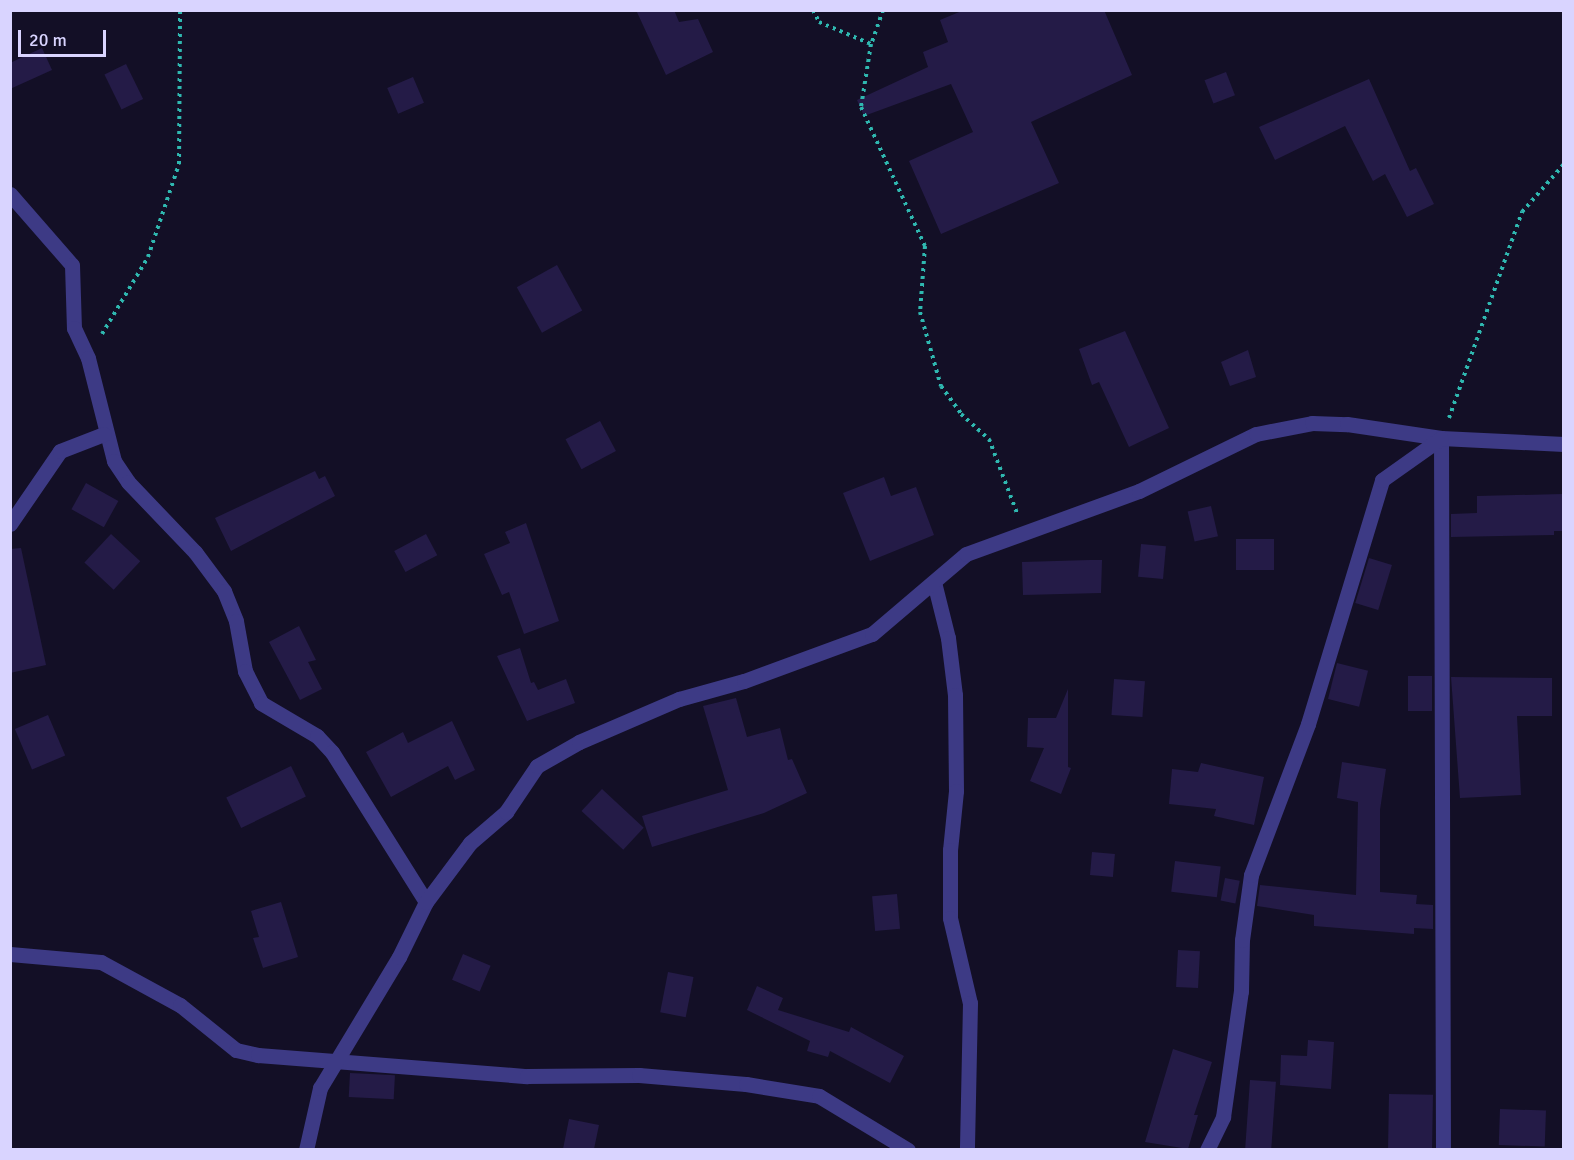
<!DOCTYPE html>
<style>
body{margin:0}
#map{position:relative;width:1574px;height:1160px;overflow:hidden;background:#130f26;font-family:Signika,sans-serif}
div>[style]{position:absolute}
.building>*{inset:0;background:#241b47;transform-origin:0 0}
.path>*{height:4px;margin-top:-2px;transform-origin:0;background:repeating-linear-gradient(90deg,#2fb8b0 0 3px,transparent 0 7.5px)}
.street>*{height:15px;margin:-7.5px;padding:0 7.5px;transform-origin:7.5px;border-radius:7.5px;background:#3d3a85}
span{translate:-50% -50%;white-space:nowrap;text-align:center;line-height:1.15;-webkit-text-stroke:5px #130f26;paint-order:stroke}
.frame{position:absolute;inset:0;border:12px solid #d9d4ff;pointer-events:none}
.scale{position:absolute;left:18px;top:30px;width:88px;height:27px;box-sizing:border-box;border:3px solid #d9d4ff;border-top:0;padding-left:8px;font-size:18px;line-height:21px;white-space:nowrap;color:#d9d4ff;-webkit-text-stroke:4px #130f26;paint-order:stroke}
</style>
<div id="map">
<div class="building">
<i style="clip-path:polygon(636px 10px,674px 10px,679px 22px,698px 19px,713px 52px,666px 75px)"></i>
<i style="clip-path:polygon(964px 10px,1104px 10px,1132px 75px,1031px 122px,1059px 183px,941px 234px,909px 161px,973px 132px,951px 84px,864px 116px,857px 100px,928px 67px,923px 52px,948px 42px,940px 20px)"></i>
<i style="clip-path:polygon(42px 48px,52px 70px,10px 89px,10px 63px)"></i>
<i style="left:126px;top:64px;width:39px;height:24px;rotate:64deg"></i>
<i style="left:1226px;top:72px;width:25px;height:23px;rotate:69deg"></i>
<i style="left:413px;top:77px;width:28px;height:28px;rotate:67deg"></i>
<i style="clip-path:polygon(1369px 79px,1410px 171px,1416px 168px,1434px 204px,1407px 217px,1385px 174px,1373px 181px,1345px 126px,1275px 160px,1259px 127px)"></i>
<i style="left:557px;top:265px;width:52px;height:46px;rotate:61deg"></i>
<i style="clip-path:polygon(1125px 331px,1169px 428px,1129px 447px,1099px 382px,1092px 385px,1079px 349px)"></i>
<i style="clip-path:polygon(1248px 350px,1256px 377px,1230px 386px,1221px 362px)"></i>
<i style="left:600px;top:421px;width:34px;height:39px;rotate:62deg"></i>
<i style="clip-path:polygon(315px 471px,319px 479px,325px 476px,335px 496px,231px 551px,215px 518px)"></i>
<i style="clip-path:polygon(884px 477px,891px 496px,916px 487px,934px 535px,870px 561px,843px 493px)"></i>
<i style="left:86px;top:483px;width:37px;height:30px;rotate:29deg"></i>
<i style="clip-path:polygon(1563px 494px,1563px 531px,1554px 531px,1554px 535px,1451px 537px,1451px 514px,1477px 513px,1477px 496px)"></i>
<i style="left:1211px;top:506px;width:31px;height:24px;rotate:77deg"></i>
<i style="clip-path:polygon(526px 523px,559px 621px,524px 634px,509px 592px,502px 595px,484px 554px,510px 543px,505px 532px)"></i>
<i style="left:111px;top:534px;width:40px;height:39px;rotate:43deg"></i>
<i style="left:426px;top:534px;width:24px;height:36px;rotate:62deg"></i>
<i style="left:1236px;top:539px;width:38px;height:31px"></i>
<i style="left:1141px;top:544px;width:25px;height:33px;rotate:5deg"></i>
<i style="clip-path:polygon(21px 548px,46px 665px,10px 673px,10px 549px)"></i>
<i style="left:1369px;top:558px;width:24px;height:47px;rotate:17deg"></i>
<i style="clip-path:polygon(1090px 560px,1102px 560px,1101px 593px,1023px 595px,1022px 562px)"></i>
<i style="clip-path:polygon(299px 626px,316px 660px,308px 662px,322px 689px,300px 700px,269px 642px)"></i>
<i style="clip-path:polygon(520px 648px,531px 683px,534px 682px,538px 690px,566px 679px,575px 703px,527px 721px,497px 656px)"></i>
<i style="left:1337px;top:663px;width:32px;height:37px;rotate:14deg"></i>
<i style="left:1408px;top:676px;width:24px;height:35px"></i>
<i style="clip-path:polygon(1451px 677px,1552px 678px,1552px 716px,1517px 716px,1521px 795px,1460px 798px)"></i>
<i style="left:1114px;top:679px;width:31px;height:36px;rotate:4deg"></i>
<i style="clip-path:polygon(1068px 689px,1068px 767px,1071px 768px,1061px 794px,1030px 781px,1044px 748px,1027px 747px,1028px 718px,1056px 718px)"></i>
<i style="clip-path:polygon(736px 698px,747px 737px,780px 728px,788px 760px,792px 759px,807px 793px,764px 813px,652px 847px,642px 816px,728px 790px,703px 706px)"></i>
<i style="left:48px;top:715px;width:44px;height:36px;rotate:67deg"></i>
<i style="clip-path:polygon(452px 721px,475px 770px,455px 780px,448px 766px,391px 797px,366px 752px,403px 732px,408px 743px)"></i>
<i style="clip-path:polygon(1342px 762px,1386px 769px,1380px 810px,1380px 892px,1417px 895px,1416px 904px,1433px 905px,1433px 929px,1414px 928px,1414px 934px,1314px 926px,1314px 915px,1257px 906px,1260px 885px,1356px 895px,1358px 802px,1337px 798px)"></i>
<i style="clip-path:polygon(1201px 763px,1264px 777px,1254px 825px,1214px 816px,1216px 809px,1169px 804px,1172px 769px,1198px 772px)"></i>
<i style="left:291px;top:766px;width:34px;height:72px;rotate:64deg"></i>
<i style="left:602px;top:789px;width:57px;height:30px;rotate:43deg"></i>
<i style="left:1092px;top:852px;width:23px;height:23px;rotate:5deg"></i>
<i style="left:1175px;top:861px;width:46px;height:31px;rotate:7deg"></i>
<i style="left:1225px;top:878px;width:15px;height:23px;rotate:11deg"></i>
<i style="left:897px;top:894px;width:35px;height:25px;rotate:85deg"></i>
<i style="clip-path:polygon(281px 902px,298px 957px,263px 968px,253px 938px,259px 937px,251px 911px)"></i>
<i style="left:1178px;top:950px;width:22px;height:37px;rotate:3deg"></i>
<i style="left:463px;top:954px;width:30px;height:28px;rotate:23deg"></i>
<i style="left:668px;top:972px;width:26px;height:41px;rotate:11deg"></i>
<i style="clip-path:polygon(757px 986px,783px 998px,778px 1010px,849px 1032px,851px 1027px,904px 1056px,890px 1083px,830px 1051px,828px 1057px,807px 1051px,810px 1041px,747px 1010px)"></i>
<i style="clip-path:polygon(1308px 1040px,1334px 1042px,1331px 1089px,1280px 1085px,1281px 1055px,1307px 1056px)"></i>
<i style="clip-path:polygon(1173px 1049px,1212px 1062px,1194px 1115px,1198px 1115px,1188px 1149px,1145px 1142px)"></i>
<i style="left:350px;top:1073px;width:45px;height:24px;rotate:3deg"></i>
<i style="left:1250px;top:1080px;width:26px;height:69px;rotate:4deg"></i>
<i style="left:1389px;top:1094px;width:44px;height:54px;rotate:1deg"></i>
<i style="left:1500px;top:1109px;width:46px;height:36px;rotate:2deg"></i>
<i style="clip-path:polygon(569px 1119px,599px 1125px,594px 1149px,563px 1149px)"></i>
</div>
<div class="path">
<i style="left:813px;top:10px;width:13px;rotate:63deg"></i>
<i style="left:819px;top:22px;width:56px;rotate:22.9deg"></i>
<i style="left:883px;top:10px;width:36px;rotate:109deg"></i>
<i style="left:871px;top:44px;width:64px;rotate:99deg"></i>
<i style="left:861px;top:107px;width:153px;rotate:65.3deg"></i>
<i style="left:925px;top:246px;width:66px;rotate:94.3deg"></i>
<i style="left:920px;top:312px;width:77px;rotate:74.2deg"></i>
<i style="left:941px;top:386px;width:34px;rotate:54deg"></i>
<i style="left:961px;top:414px;width:38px;rotate:42deg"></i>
<i style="left:989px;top:439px;width:79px;rotate:69.3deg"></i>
<i style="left:102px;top:334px;width:90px;rotate:-59.1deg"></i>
<i style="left:148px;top:257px;width:98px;rotate:-71.6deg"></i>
<i style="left:179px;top:164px;width:154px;rotate:-89.6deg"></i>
<i style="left:1449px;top:418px;width:219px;rotate:-70.5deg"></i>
<i style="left:1522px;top:212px;width:64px;rotate:-48.8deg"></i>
</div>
<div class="street">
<i style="left:10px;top:194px;width:94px;rotate:48.9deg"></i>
<i style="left:72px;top:265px;width:63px;rotate:88.2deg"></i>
<i style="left:74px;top:328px;width:33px;rotate:65deg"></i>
<i style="left:88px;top:358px;width:106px;rotate:75.8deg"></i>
<i style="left:114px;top:461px;width:25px;rotate:56deg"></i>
<i style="left:128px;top:482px;width:97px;rotate:46.3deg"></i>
<i style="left:195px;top:552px;width:49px;rotate:53.4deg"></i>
<i style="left:224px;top:591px;width:32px;rotate:68deg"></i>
<i style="left:236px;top:621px;width:51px;rotate:79.8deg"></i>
<i style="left:245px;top:671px;width:36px;rotate:63deg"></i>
<i style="left:261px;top:703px;width:65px;rotate:30.5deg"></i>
<i style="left:317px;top:736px;width:22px;rotate:47deg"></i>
<i style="left:332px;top:752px;width:177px;rotate:57.9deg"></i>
<i style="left:1441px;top:438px;width:712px;rotate:89.84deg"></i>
<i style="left:10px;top:524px;width:88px;rotate:-55.6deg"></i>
<i style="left:60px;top:451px;width:47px;rotate:-21.1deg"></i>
<i style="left:934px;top:582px;width:58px;rotate:76deg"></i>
<i style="left:948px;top:638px;width:57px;rotate:83deg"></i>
<i style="left:955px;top:695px;width:96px;rotate:89.4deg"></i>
<i style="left:956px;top:791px;width:59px;rotate:95.8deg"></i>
<i style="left:950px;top:850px;width:68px;rotate:90deg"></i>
<i style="left:950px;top:918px;width:87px;rotate:76.8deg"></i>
<i style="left:970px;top:1003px;width:147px;rotate:91.2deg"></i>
<i style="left:10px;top:954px;width:91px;rotate:5deg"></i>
<i style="left:101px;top:962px;width:90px;rotate:28.6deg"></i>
<i style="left:180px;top:1005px;width:72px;rotate:38.8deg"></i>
<i style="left:236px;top:1050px;width:23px;rotate:13deg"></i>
<i style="left:258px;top:1055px;width:270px;rotate:4.5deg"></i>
<i style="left:527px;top:1076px;width:112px;rotate:-0.5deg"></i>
<i style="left:639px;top:1075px;width:107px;rotate:4.8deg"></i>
<i style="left:746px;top:1084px;width:74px;rotate:9.3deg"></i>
<i style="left:819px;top:1096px;width:104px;rotate:31.2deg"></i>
<i style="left:306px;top:1150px;width:64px;rotate:-77.3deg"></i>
<i style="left:320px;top:1088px;width:153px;rotate:-58.9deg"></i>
<i style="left:399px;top:957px;width:61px;rotate:-63.9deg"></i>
<i style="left:426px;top:902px;width:74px;rotate:-53.3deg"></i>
<i style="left:470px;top:843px;width:48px;rotate:-40.7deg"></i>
<i style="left:506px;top:812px;width:55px;rotate:-56deg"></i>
<i style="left:537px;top:766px;width:48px;rotate:-29.7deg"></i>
<i style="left:579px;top:742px;width:109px;rotate:-23.3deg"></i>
<i style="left:679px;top:699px;width:67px;rotate:-15.5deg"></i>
<i style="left:744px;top:681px;width:136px;rotate:-20.2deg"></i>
<i style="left:872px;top:634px;width:123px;rotate:-40.4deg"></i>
<i style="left:966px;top:554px;width:184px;rotate:-20deg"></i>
<i style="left:1139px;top:491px;width:130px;rotate:-26deg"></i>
<i style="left:1256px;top:434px;width:57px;rotate:-11.1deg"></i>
<i style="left:1312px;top:423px;width:35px;rotate:2deg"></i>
<i style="left:1347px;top:424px;width:95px;rotate:8.5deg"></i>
<i style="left:1441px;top:438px;width:123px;rotate:2.8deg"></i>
<i style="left:1207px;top:1150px;width:37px;rotate:-64deg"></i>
<i style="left:1223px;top:1117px;width:127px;rotate:-81.9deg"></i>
<i style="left:1241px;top:991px;width:51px;rotate:-88.9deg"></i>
<i style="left:1242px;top:940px;width:66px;rotate:-82.1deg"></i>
<i style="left:1251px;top:875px;width:161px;rotate:-69.3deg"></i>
<i style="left:1308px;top:724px;width:255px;rotate:-73.1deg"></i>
<i style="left:1382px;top:480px;width:72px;rotate:-35.4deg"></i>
</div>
<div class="frame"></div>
<div class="scale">20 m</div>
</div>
